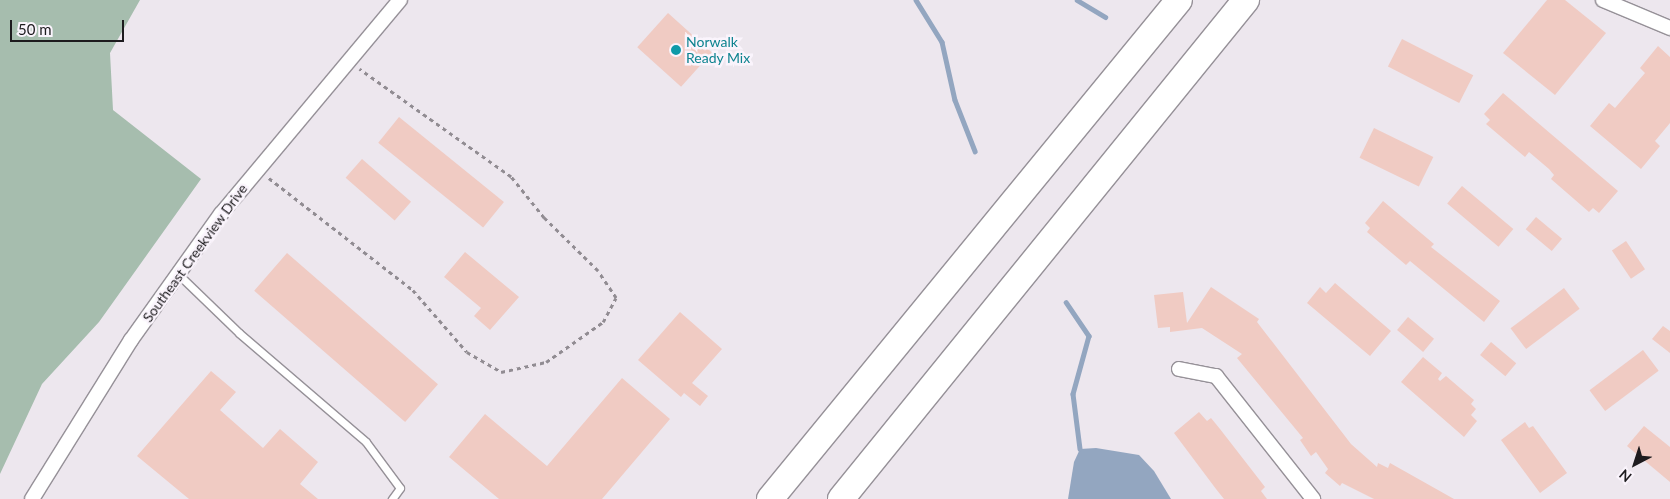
<!DOCTYPE html>
<style>
body{margin:0}
#map{position:relative;width:1670px;height:499px;overflow:hidden;background:#ede7ee;font-family:Lato,sans-serif}
div>[style]{position:absolute}
.green>*{inset:0;background:#a6bdae}
.water>*{inset:0;background:#93a6c0}
.stream>*{height:4.5px;margin:-2.25px;padding:0 2.25px;transform-origin:2.25px;border-radius:2.25px;background:#93a6c0}
.building>*{inset:0;background:#f0cbc3;transform-origin:0 0}
.path>*{height:2.5px;margin-top:-1.25px;transform-origin:0;background:repeating-linear-gradient(90deg,#918c92 0 4px,transparent 0 8px)}
.roads{filter:drop-shadow(1px 0 #969198) drop-shadow(-1px 0 #969198) drop-shadow(0 1px #969198) drop-shadow(0 -1px #969198)}
.lane>*{height:7px;margin:-3.5px;padding:0 3.5px;transform-origin:3.5px;border-radius:3.5px;background:#fff}
.street>*{height:14px;margin:-7px;padding:0 7px;transform-origin:7px;border-radius:7px;background:#fff}
.highway>*{height:26px;margin:-13px;padding:0 13px;transform-origin:13px;border-radius:13px;background:#fff}
.dots>*{width:14px;height:14px;translate:-50% -50%;box-sizing:border-box;border:2px solid #faf4fc;border-radius:50%}
span{translate:-50% -50%;white-space:nowrap;text-align:center;line-height:1.15;-webkit-text-stroke:5px #faf4fc;paint-order:stroke}
.culture-label{font-size:14px;color:#0d838f}
.left{translate:0 -50%;text-align:left}
.street-label{font-size:14px;color:#1d1b1e}
.north{position:absolute;left:1610px;top:439px;width:50px;height:50px;-webkit-text-stroke:4px #faf4fc;paint-order:stroke;rotate:220deg;font-size:14px;font-weight:700;line-height:20px;text-align:center;color:#1d1b1e}
.north::after{content:'';display:block;margin:auto;width:18px;height:22px;background:#1d1b1e;clip-path:polygon(50% 0,100% 100%,50% 72%,0 100%)}
.scale{position:absolute;left:10px;top:20px;width:114px;height:22px;box-sizing:border-box;border:2px solid #1d1b1e;border-top:0;padding-left:6px;font-size:15px;line-height:18px;white-space:nowrap;color:#1d1b1e;-webkit-text-stroke:4px #faf4fc;paint-order:stroke}
</style>
<div id="map">
<div class="green">
<i style="clip-path:polygon(0 0,140px 0,110px 53px,113px 110px,201px 179px,99px 322px,42px 384px,0 474px)"></i>
</div>
<div class="water">
<i style="clip-path:polygon(1096px 448px,1139px 455px,1154px 471px,1171px 499px,1068px 499px,1074px 462px,1080px 449px)"></i>
</div>
<div class="stream">
<i style="left:916px;top:0;width:49px;rotate:58.2deg"></i>
<i style="left:942px;top:42px;width:59px;rotate:77.4deg"></i>
<i style="left:955px;top:100px;width:55px;rotate:68.6deg"></i>
<i style="left:1077px;top:0;width:33px;rotate:31deg"></i>
<i style="left:1066px;top:302px;width:41px;rotate:55.9deg"></i>
<i style="left:1089px;top:336px;width:60px;rotate:105.4deg"></i>
<i style="left:1073px;top:394px;width:55px;rotate:82.7deg"></i>
</div>
<div class="building">
<i style="clip-path:polygon(1547px 0,1565px 0,1606px 33px,1555px 95px,1503px 53px)"></i>
<i style="left:668px;top:13px;width:59px;height:46px;rotate:42deg"></i>
<i style="left:1402px;top:39px;width:80px;height:31px;rotate:27deg"></i>
<i style="clip-path:polygon(1658px 46px,1670px 57px,1670px 123px,1655px 141px,1660px 146px,1641px 169px,1590px 126px,1609px 103px,1615px 108px,1645px 73px,1640px 68px)"></i>
<i style="clip-path:polygon(1503px 93px,1618px 191px,1599px 213px,1593px 208px,1589px 212px,1551px 179px,1554px 175px,1549px 169px,1529px 152px,1525px 157px,1486px 124px,1490px 120px,1484px 114px)"></i>
<i style="left:399px;top:117px;width:135px;height:33px;rotate:39deg"></i>
<i style="left:1374px;top:128px;width:66px;height:33px;rotate:26deg"></i>
<i style="left:362px;top:159px;width:65px;height:25px;rotate:41deg"></i>
<i style="left:1462px;top:186px;width:67px;height:23px;rotate:40deg"></i>
<i style="clip-path:polygon(1383px 201px,1434px 244px,1431px 247px,1500px 301px,1484px 322px,1410px 261px,1406px 265px,1367px 232px,1370px 228px,1365px 223px)"></i>
<i style="left:1536px;top:217px;width:34px;height:16px;rotate:40deg"></i>
<i style="left:1626px;top:241px;width:34px;height:17px;rotate:56deg"></i>
<i style="clip-path:polygon(465px 252px,519px 297px,490px 330px,474px 316px,481px 308px,444px 277px)"></i>
<i style="left:287px;top:253px;width:200px;height:50px;rotate:41deg"></i>
<i style="clip-path:polygon(1335px 283px,1391px 331px,1370px 356px,1307px 303px,1320px 287px,1326px 293px)"></i>
<i style="clip-path:polygon(1211px 287px,1259px 319px,1257px 322px,1351px 444px,1377px 467px,1378px 463px,1388px 468px,1390px 463px,1454px 499px,1374px 499px,1342px 483px,1340px 486px,1325px 473px,1328px 469px,1316px 452px,1311px 456px,1300px 440px,1303px 438px,1237px 358px,1242px 354px,1202px 328px,1170px 332px,1170px 327px,1158px 328px,1154px 295px,1183px 292px,1187px 323px)"></i>
<i style="left:1564px;top:288px;width:26px;height:67px;rotate:53deg"></i>
<i style="clip-path:polygon(680px 312px,722px 349px,692px 383px,708px 396px,700px 406px,684px 393px,681px 397px,638px 360px)"></i>
<i style="left:1408px;top:317px;width:34px;height:17px;rotate:40deg"></i>
<i style="clip-path:polygon(1663px 326px,1670px 331px,1670px 353px,1652px 339px)"></i>
<i style="left:1491px;top:342px;width:33px;height:17px;rotate:40deg"></i>
<i style="left:1643px;top:350px;width:26px;height:67px;rotate:53deg"></i>
<i style="clip-path:polygon(1423px 357px,1442px 373px,1438px 379px,1440px 381px,1446px 376px,1474px 400px,1471px 404px,1476px 409px,1471px 415px,1477px 421px,1464px 437px,1401px 382px)"></i>
<i style="clip-path:polygon(211px 371px,236px 392px,220px 410px,263px 448px,280px 429px,318px 462px,300px 484px,318px 499px,189px 499px,137px 456px)"></i>
<i style="clip-path:polygon(622px 378px,670px 419px,602px 499px,499px 499px,449px 457px,485px 414px,547px 466px)"></i>
<i style="clip-path:polygon(1199px 412px,1207px 421px,1211px 418px,1220px 429px,1265px 487px,1261px 491px,1267px 499px,1224px 499px,1216px 489px,1174px 433px)"></i>
<i style="clip-path:polygon(1525px 422px,1529px 428px,1533px 426px,1567px 473px,1540px 493px,1501px 440px)"></i>
<i style="clip-path:polygon(1644px 426px,1670px 447px,1670px 482px,1627px 446px)"></i>
</div>
<div class="path">
<i style="left:269px;top:178px;width:182px;rotate:37.9deg"></i>
<i style="left:413px;top:290px;width:82px;rotate:48.9deg"></i>
<i style="left:467px;top:352px;width:39px;rotate:30deg"></i>
<i style="left:501px;top:372px;width:46px;rotate:-12.5deg"></i>
<i style="left:546px;top:362px;width:70px;rotate:-35.1deg"></i>
<i style="left:603px;top:322px;width:27px;rotate:-62deg"></i>
<i style="left:616px;top:298px;width:32px;rotate:-124deg"></i>
<i style="left:598px;top:271px;width:76px;rotate:-135.5deg"></i>
<i style="left:544px;top:218px;width:53px;rotate:-128.8deg"></i>
<i style="left:511px;top:177px;width:186px;rotate:-144.6deg"></i>
</div>
<div class="roads">
<div class="lane">
<i style="left:179px;top:275px;width:83px;rotate:44deg"></i>
<i style="left:239px;top:333px;width:167px;rotate:40.6deg"></i>
<i style="left:366px;top:442px;width:57px;rotate:53.5deg"></i>
<i style="left:400px;top:488px;width:14px;rotate:126deg"></i>
</div>
<div class="street">
<i style="left:1603px;top:0;width:73px;rotate:22.7deg"></i>
<i style="left:1179px;top:369px;width:38px;rotate:11deg"></i>
<i style="left:1216px;top:376px;width:157px;rotate:51.7deg"></i>
<i style="left:32px;top:499px;width:187px;rotate:-58.1deg"></i>
<i style="left:131px;top:340px;width:155px;rotate:-54.5deg"></i>
<i style="left:221px;top:214px;width:279px;rotate:-50.1deg"></i>
</div>
<div class="highway">
<i style="left:770px;top:499px;width:645px;rotate:-50.66deg"></i>
<i style="left:841px;top:499px;width:643px;rotate:-50.94deg"></i>
</div>
</div>
<div class="dots">
<i style="left:676px;top:50px;background:#0f9aa8"></i>
</div>
<div class="culture-label">
<span class="left" style="left:686px;top:50px">Norwalk<br>Ready Mix</span>
</div>
<div class="street-label">
<span style="left:195px;top:253px;rotate:-54deg">Southeast Creekview Drive</span>
</div>
<div class="north">N</div>
<div class="scale">50 m</div>
</div>
